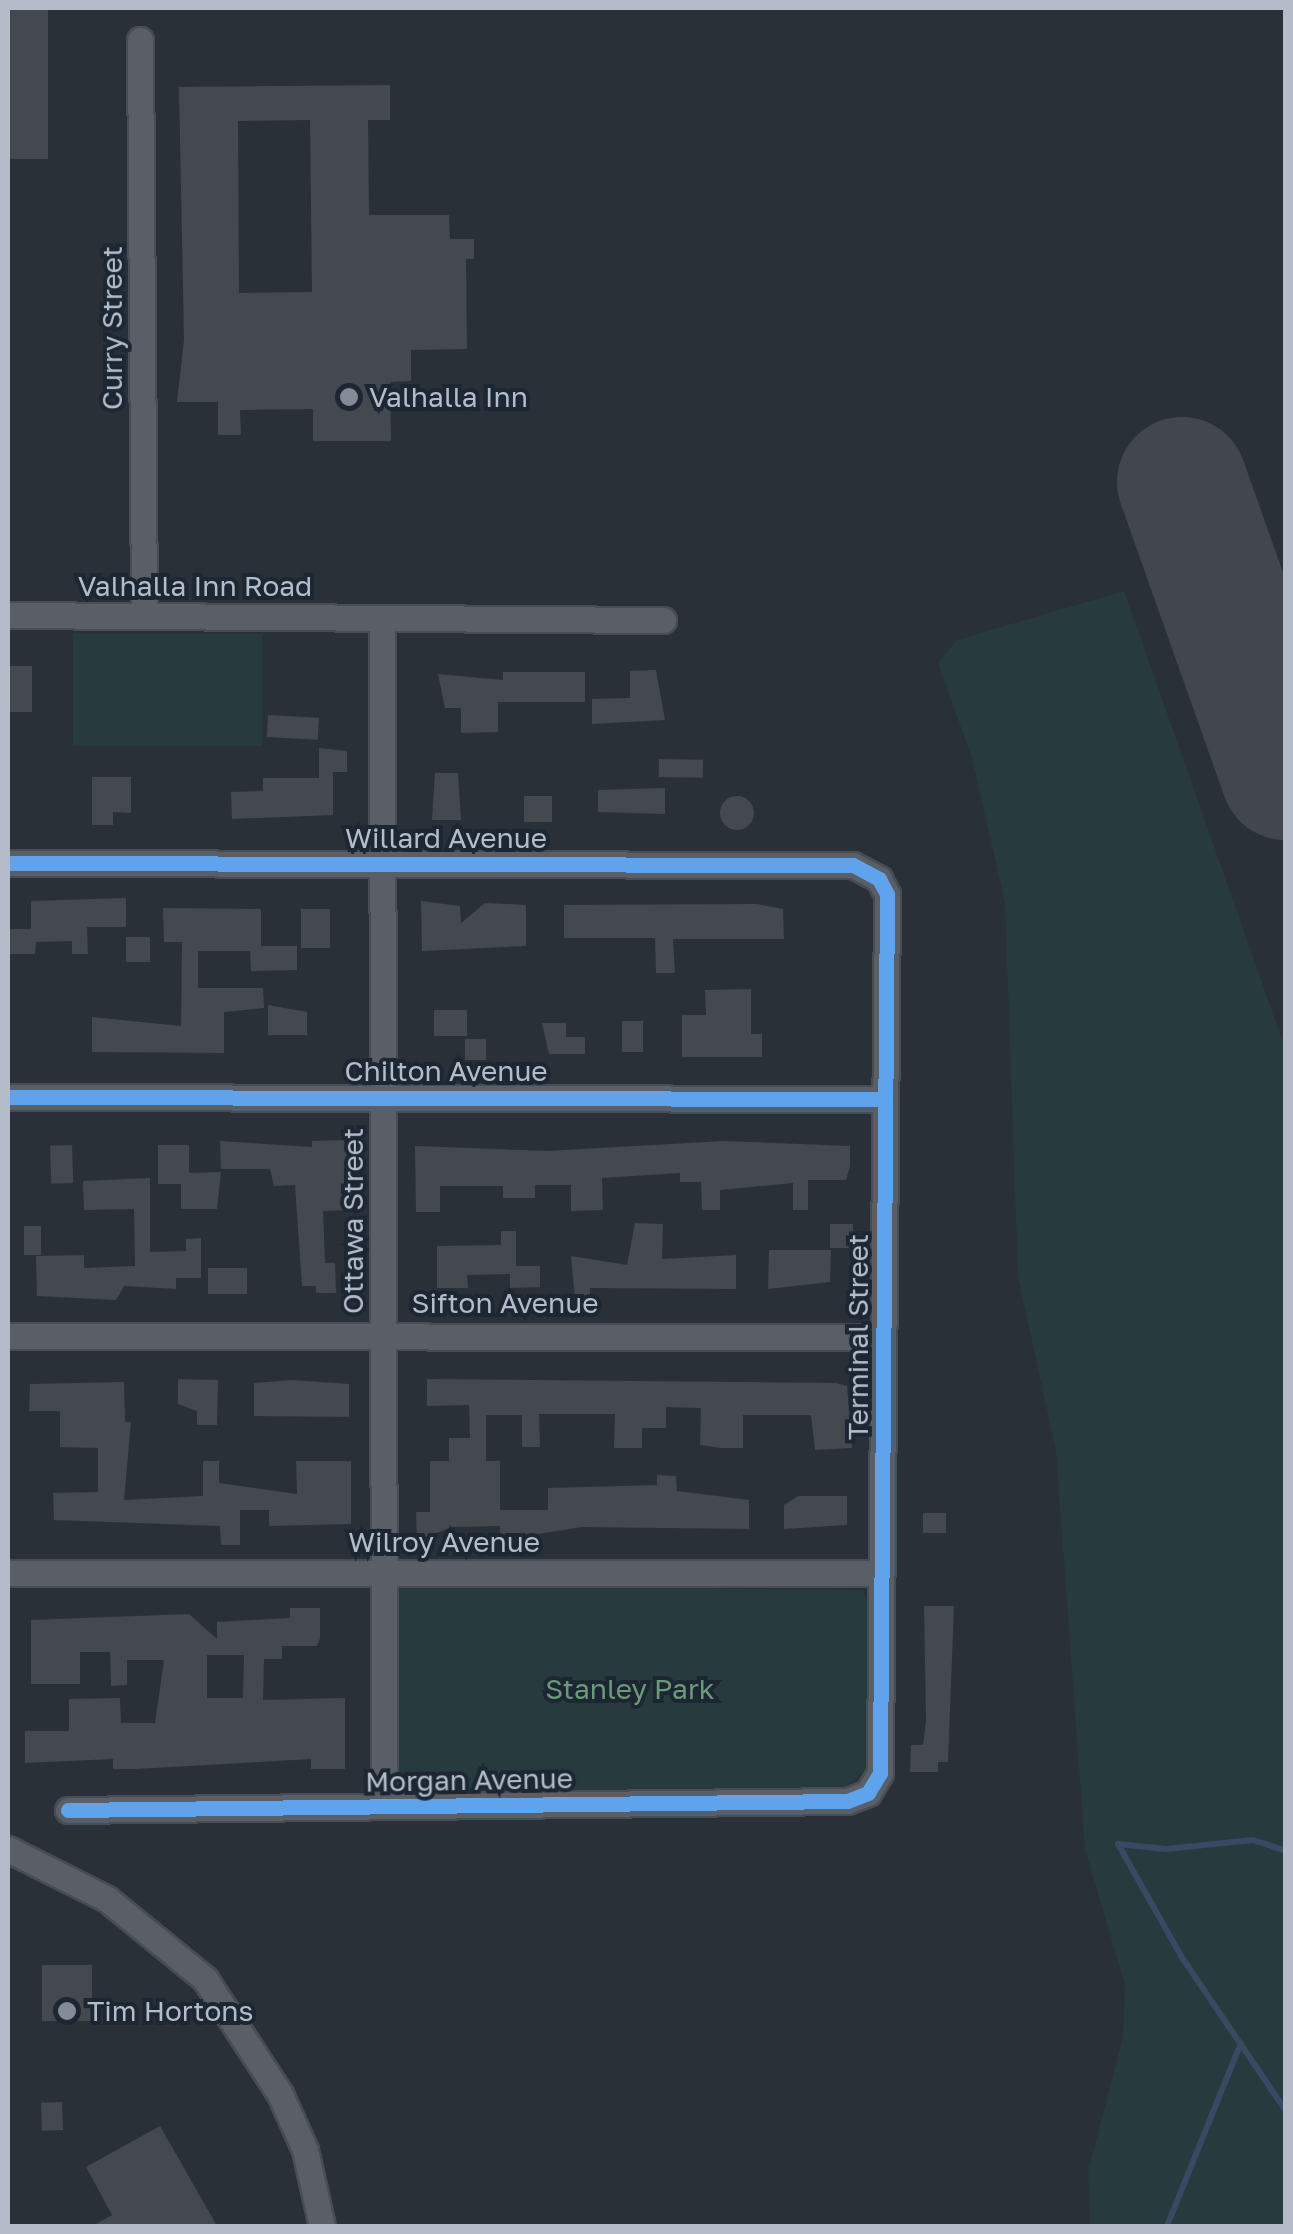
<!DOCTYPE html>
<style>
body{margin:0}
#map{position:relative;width:1293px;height:2234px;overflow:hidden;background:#2a3038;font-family:"Golos Text",sans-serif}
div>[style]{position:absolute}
.green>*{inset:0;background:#273a3e;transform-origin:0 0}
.stream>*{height:6px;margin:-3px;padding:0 3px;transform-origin:3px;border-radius:3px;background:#384963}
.runway>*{height:130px;margin:-65px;padding:0 65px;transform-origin:65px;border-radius:65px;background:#42464e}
.building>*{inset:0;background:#444950;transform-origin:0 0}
.round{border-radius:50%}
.roads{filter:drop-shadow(2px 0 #484c53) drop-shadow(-2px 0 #484c53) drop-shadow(0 2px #484c53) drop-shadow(0 -2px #484c53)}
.minor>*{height:25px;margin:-12.5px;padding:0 12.5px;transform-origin:12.5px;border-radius:12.5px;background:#5a5e66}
.cycleway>*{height:15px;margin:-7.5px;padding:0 7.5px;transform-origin:7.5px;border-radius:7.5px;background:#60a3ed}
.dots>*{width:28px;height:28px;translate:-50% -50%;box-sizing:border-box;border:5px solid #1d2633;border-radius:50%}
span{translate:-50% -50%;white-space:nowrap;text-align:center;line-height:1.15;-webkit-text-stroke:8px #1d2633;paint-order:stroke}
.street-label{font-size:28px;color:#b4bcc9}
.poi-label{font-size:28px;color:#b4bcc9}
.left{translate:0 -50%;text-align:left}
.park-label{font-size:28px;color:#6b9a76}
.frame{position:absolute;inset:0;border:10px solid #b4bcc9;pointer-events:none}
</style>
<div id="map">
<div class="green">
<i style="clip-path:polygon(1124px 591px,1285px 1048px,1285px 2226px,1090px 2225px,1088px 2172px,1123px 2037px,1125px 1985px,1085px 1849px,1056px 1451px,1018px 1277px,1005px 902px,972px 758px,938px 663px,957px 640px)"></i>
<i style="left:73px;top:634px;width:189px;height:112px"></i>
<i style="clip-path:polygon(394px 1585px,863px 1590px,869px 1605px,867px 1769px,836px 1794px,410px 1789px,394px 1776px)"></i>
</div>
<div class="stream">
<i style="left:1118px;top:1844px;width:129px;rotate:60.6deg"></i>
<i style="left:1181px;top:1956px;width:187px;rotate:55.9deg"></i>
<i style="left:1118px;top:1844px;width:48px;rotate:5.9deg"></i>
<i style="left:1166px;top:1849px;width:87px;rotate:-5.9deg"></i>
<i style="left:1253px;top:1840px;width:35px;rotate:18deg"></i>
<i style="left:1167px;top:2226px;width:197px;rotate:-68deg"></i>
</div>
<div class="runway">
<i style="left:1182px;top:482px;width:311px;rotate:70.5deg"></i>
</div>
<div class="building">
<i style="left:8px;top:8px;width:40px;height:151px"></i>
<i style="clip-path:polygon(evenodd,390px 85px,390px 120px,368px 120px,369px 215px,449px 215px,450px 239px,474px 239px,474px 259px,466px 259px,467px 349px,411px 350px,411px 381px,390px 382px,391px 441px,313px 441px,313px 409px,240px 410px,241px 435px,218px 435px,218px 402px,177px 402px,184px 340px,179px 87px,390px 85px,310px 120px,312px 292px,239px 293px,238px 121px,310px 120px)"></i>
<i style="left:8px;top:666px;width:24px;height:46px"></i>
<i style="clip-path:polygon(656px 670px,665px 720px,592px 724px,592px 699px,630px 698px,630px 671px)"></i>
<i style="clip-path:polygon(503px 672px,585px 672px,585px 702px,498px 702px,498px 732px,461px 733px,461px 708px,445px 708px,438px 674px,503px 680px)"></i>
<i style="left:268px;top:715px;width:51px;height:22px;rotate:3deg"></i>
<i style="clip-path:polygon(319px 748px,347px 751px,347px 772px,333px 772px,333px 815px,232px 819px,231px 792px,263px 791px,263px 778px,319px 778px)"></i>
<i style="left:659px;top:759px;width:44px;height:18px;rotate:1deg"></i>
<i style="clip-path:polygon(435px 773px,458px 773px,461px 820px,432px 820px)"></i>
<i style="clip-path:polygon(92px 777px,131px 777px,131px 813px,113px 812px,113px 825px,92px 825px)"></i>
<i style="clip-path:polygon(665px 788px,665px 814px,598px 812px,598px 790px)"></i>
<i class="round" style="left:720px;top:796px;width:34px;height:34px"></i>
<i style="left:524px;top:796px;width:28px;height:26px"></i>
<i style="clip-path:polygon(126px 898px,126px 927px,87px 927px,88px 954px,72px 954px,72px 941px,36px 942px,35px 954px,8px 954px,8px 929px,31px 929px,31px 901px)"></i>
<i style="clip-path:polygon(421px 901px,460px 906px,461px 923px,485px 903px,526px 905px,526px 946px,422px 951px)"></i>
<i style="clip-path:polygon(757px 904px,783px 909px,784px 939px,673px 939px,675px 973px,656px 973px,655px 938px,564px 938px,564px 905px)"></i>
<i style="clip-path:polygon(163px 908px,261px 909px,261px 946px,297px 946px,297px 970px,251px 971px,250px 951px,198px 951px,198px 988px,263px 988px,264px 1008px,224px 1012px,224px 1053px,92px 1052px,92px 1017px,181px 1026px,182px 942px,164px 942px)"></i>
<i style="left:301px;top:909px;width:29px;height:39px"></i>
<i style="left:126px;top:937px;width:24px;height:25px"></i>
<i style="clip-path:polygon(751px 989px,751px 1034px,762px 1034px,762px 1057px,682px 1057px,682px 1015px,706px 1015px,705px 990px)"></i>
<i style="clip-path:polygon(268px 1005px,307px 1012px,307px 1035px,268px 1035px)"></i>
<i style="left:467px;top:1010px;width:26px;height:33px;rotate:90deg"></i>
<i style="left:622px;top:1021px;width:21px;height:31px"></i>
<i style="clip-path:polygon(542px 1023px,566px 1023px,566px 1037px,585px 1037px,585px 1054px,549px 1054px)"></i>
<i style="left:465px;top:1039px;width:21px;height:21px"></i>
<i style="clip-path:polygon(348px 1140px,350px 1210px,323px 1211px,325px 1263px,335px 1263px,336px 1293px,316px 1293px,316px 1286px,302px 1286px,295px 1185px,274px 1186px,270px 1169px,221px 1169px,220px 1141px,312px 1147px,312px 1141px)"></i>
<i style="clip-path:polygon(723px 1141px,850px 1146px,850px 1166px,846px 1180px,808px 1180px,808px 1210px,793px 1210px,793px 1183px,720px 1190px,720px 1210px,702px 1210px,701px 1182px,680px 1182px,680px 1173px,602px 1178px,603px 1210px,571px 1211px,571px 1185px,535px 1185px,535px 1198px,503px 1198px,503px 1186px,440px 1186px,440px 1212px,416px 1212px,415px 1146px,547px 1151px)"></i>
<i style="left:72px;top:1145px;width:38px;height:22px;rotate:88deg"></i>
<i style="clip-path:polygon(158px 1145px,189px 1145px,189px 1173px,221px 1172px,217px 1209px,181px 1209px,181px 1184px,158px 1184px)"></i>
<i style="clip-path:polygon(150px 1178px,150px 1252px,186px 1251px,186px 1239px,201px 1238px,201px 1278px,176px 1278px,176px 1289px,124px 1286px,116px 1300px,37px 1296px,36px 1256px,84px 1255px,84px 1268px,135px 1266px,134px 1209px,84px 1210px,83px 1181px)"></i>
<i style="clip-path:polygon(635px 1223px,663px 1224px,662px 1259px,736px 1255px,736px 1289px,590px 1288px,590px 1298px,575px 1298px,571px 1256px,627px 1265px)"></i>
<i style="left:830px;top:1224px;width:23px;height:24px"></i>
<i style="left:24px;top:1226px;width:17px;height:29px"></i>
<i style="clip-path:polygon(501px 1231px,516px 1231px,516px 1266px,540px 1266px,540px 1287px,510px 1288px,510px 1274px,467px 1275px,468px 1288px,437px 1288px,437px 1246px,501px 1245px)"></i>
<i style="clip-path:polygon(769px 1250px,831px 1250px,830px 1282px,768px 1289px)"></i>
<i style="left:208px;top:1268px;width:39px;height:26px"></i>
<i style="clip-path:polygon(178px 1379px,218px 1380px,217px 1425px,197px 1425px,197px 1411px,178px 1404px)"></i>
<i style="clip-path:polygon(427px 1379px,836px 1383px,847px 1386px,852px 1448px,815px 1450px,811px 1415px,743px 1415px,743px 1448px,721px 1448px,700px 1445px,701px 1408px,666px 1407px,666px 1428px,642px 1428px,642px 1448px,614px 1448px,615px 1414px,539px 1414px,540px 1447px,522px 1447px,522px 1415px,486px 1415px,486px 1461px,500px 1461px,500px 1510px,548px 1510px,548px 1488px,657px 1485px,657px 1475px,676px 1476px,677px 1491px,749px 1500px,749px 1529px,582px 1527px,500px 1540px,500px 1526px,452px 1527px,437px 1533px,437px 1541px,417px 1541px,416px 1512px,430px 1512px,430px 1461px,449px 1461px,449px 1438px,470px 1438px,469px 1405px,427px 1406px)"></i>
<i style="clip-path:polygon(292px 1380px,349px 1384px,349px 1417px,254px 1416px,254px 1383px)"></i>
<i style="clip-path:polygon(124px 1382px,125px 1422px,131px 1422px,124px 1500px,203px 1496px,203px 1461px,219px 1461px,219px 1483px,297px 1494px,296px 1461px,351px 1461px,351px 1524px,269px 1526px,269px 1510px,240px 1510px,240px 1545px,221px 1545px,220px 1526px,54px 1520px,53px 1493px,98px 1492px,98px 1448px,60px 1447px,60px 1411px,29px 1411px,30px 1384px)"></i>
<i style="clip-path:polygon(798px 1496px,847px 1496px,847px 1525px,784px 1529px,784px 1505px)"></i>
<i style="left:923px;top:1513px;width:23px;height:20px"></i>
<i style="clip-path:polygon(924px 1606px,954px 1606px,948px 1762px,938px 1762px,938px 1772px,910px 1772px,911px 1745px,923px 1745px,926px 1721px)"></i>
<i style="clip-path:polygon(evenodd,290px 1608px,320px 1608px,320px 1638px,317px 1646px,282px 1646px,282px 1659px,264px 1659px,263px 1700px,345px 1698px,345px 1769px,311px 1769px,311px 1759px,136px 1769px,113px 1769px,113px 1759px,25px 1763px,25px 1731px,69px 1731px,69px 1699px,120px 1698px,121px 1723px,155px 1723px,164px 1660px,127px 1660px,127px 1685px,111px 1686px,110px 1652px,80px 1652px,80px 1684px,31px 1684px,31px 1620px,189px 1614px,217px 1639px,217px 1622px,290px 1618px,290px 1608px,207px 1655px,244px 1655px,243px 1698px,207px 1698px,207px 1655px)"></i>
<i style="left:42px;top:1965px;width:50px;height:56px"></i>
<i style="left:62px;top:2102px;width:28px;height:21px;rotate:88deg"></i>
<i style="clip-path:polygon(160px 2126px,217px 2226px,92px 2226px,112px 2215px,86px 2167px)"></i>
</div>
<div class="roads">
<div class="minor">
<i style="left:140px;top:40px;width:575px;rotate:89.6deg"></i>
<i style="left:8px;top:615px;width:655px;rotate:0.44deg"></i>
<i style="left:382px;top:618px;width:1188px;rotate:89.9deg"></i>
<i style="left:8px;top:863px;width:845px;rotate:0.14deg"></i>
<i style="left:853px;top:865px;width:30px;rotate:28deg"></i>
<i style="left:879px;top:879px;width:17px;rotate:62deg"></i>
<i style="left:887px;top:894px;width:879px;rotate:90.46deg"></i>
<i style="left:880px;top:1773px;width:23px;rotate:121deg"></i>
<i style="left:868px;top:1793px;width:22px;rotate:159deg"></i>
<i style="left:847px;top:1801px;width:779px;rotate:179.34deg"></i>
<i style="left:8px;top:1097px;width:876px;rotate:0.13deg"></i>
<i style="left:8px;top:1336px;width:874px;rotate:0.07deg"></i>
<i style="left:8px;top:1573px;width:873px"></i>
<i style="left:8px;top:1849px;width:111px;rotate:26.8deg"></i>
<i style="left:107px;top:1899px;width:127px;rotate:39.2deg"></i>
<i style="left:205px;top:1979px;width:137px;rotate:56.9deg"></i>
<i style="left:280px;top:2094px;width:61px;rotate:65.9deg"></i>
<i style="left:305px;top:2150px;width:78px;rotate:77.4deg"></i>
</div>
</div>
<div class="cycleway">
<i style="left:8px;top:863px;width:845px;rotate:0.14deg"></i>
<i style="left:853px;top:865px;width:30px;rotate:28deg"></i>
<i style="left:879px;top:879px;width:17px;rotate:62deg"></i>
<i style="left:887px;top:894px;width:879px;rotate:90.46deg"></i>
<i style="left:880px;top:1773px;width:23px;rotate:121deg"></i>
<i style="left:868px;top:1793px;width:22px;rotate:159deg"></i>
<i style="left:847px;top:1801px;width:779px;rotate:179.34deg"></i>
<i style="left:8px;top:1097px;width:876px;rotate:0.13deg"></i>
</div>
<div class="dots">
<i style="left:349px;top:397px;background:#848b96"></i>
<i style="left:67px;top:2011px;background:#848b96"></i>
</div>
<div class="street-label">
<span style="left:112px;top:328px;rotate:-90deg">Curry Street</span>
<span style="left:195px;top:586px">Valhalla Inn Road</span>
<span style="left:446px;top:838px">Willard Avenue</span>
<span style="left:446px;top:1071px">Chilton Avenue</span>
<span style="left:353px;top:1221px;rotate:-90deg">Ottawa Street</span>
<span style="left:505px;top:1303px">Sifton Avenue</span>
<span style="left:858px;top:1337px;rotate:-90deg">Terminal Street</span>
<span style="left:444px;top:1542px">Wilroy Avenue</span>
<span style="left:469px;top:1780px;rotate:-1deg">Morgan Avenue</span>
</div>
<div class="poi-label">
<span class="left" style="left:369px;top:397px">Valhalla Inn</span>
<span class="left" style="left:87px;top:2011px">Tim Hortons</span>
</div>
<div class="park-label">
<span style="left:630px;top:1689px">Stanley Park</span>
</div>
<div class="frame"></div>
</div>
